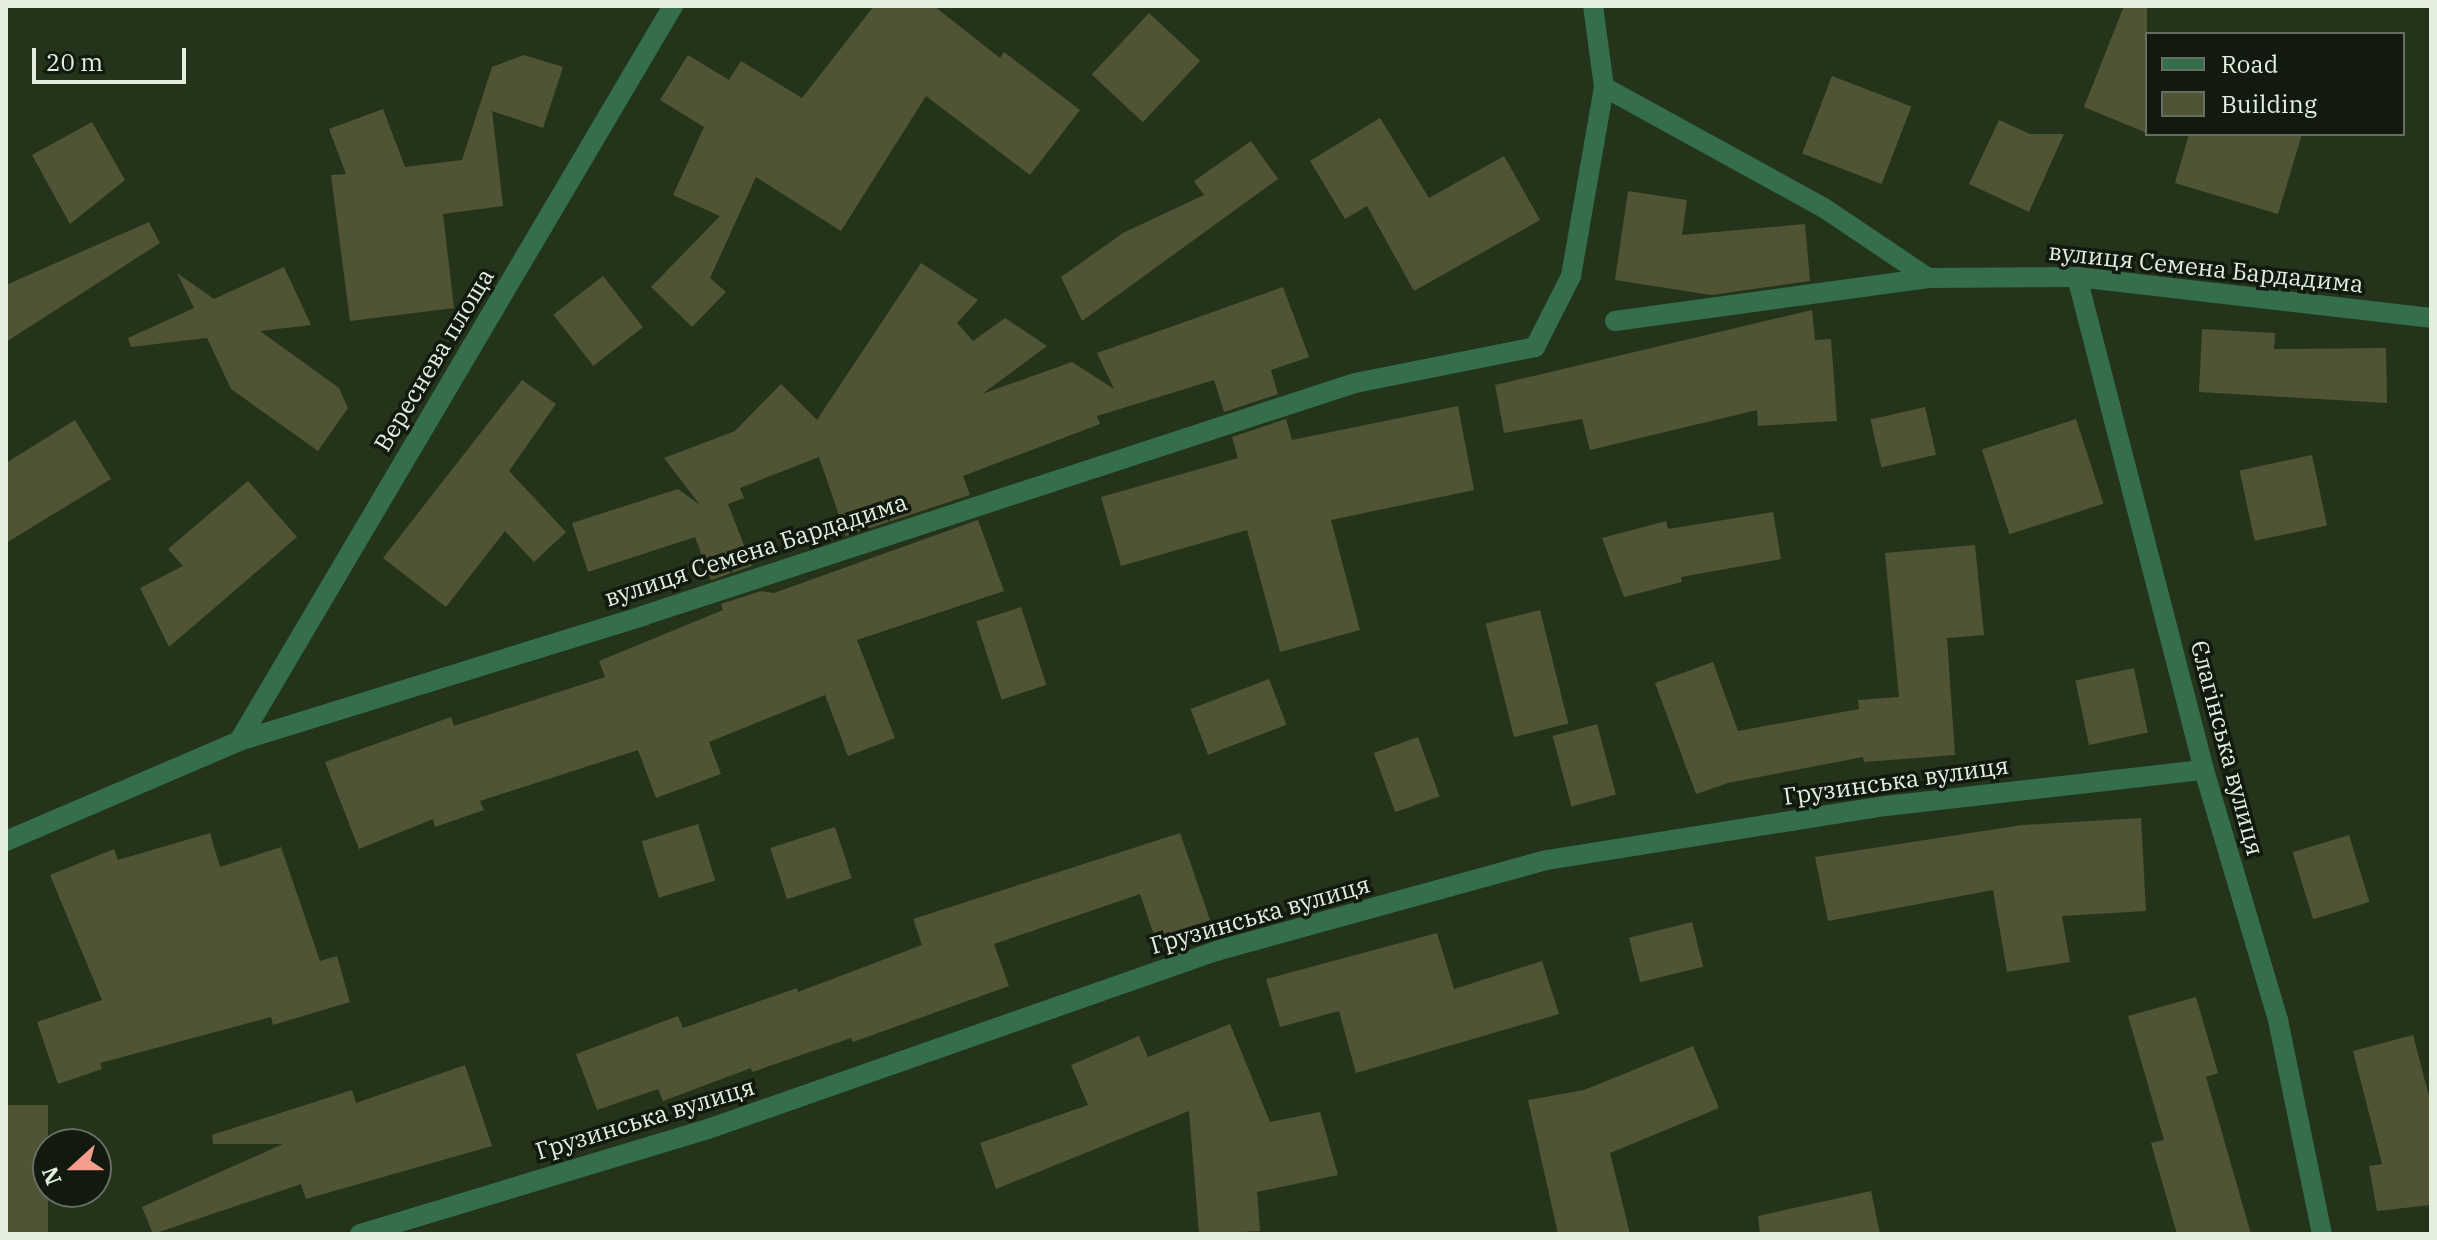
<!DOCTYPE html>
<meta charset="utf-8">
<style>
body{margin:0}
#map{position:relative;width:2437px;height:1240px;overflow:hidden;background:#24341a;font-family:"IBM Plex Serif",serif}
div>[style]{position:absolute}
.building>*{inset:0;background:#505434;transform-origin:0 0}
.minor>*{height:20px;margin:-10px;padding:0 10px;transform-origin:10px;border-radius:10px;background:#346e4b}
span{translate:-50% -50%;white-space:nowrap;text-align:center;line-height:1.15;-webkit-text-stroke:7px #12190e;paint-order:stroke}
.street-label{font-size:24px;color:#e3eedd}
.frame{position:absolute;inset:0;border:8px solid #e3eedd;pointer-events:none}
.legend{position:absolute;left:2145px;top:32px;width:260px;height:104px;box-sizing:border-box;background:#12190e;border:2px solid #666e61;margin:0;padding:10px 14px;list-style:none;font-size:24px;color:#e3eedd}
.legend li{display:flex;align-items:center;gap:16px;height:40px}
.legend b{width:40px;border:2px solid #666e61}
.north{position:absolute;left:32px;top:1128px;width:80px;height:80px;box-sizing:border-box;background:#12190e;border:2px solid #666e61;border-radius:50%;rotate:249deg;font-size:22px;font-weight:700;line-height:32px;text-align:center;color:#e3eedd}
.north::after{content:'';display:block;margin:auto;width:28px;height:36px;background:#f49d8c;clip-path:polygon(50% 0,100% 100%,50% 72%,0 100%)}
.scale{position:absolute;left:32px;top:48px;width:154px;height:36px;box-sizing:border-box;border:4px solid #e3eedd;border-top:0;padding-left:10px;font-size:24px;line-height:28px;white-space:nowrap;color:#e3eedd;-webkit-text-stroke:6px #12190e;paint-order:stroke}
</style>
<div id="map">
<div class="building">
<i style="clip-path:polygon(874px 6px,934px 6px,1000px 58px,1004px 52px,1080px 110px,1030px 175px,926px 96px,841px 231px,756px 177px,710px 278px,726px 292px,692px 327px,651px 287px,720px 216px,673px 195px,704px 127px,660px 100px,688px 55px,729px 80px,741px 61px,802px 98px)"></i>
<i style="clip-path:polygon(2124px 6px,2147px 6px,2147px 133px,2084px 107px)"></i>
<i style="left:1149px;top:13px;width:70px;height:84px;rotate:43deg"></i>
<i style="clip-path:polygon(524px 55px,563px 67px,543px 128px,492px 111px,503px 206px,443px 214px,454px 308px,350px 321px,331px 175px,346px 174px,329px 129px,383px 109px,405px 167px,462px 160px,492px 67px)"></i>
<i style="left:1832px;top:76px;width:85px;height:83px;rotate:21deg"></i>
<i style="clip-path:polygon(1380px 118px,1429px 198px,1504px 156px,1540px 220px,1414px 291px,1367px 206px,1345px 219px,1310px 161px)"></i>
<i style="clip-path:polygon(1999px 120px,2030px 134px,2064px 134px,2029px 212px,1969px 184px)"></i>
<i style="clip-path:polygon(92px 122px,125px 180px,70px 224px,32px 155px)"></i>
<i style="clip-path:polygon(2189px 134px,2302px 134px,2278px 214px,2175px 183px)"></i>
<i style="clip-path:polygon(1251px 141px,1278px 179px,1082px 321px,1061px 277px,1123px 233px,1204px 195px,1194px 181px)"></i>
<i style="clip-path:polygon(1628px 191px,1687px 200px,1682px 235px,1805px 224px,1810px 281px,1711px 295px,1615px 280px)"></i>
<i style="clip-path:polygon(149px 222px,160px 243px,6px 342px,6px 285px)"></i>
<i style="clip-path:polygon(921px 263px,978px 300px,957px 323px,973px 341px,1005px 318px,1047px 346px,982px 394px,1072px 362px,1114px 389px,1097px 353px,1283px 287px,1309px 357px,1271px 370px,1278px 394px,1224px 412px,1214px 380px,1097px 416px,1100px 424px,963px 476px,970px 495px,846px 536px,819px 457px,740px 488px,744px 498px,728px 504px,752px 566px,711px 580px,695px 537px,588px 572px,572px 523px,678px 489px,700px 505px,664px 458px,735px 431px,781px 384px,817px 420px)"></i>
<i style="clip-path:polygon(284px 267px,311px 325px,260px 331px,339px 388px,348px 408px,318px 451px,231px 389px,207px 338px,131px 347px,128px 338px,194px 308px,177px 273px,214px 299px)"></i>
<i style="left:603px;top:276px;width:65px;height:63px;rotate:52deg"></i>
<i style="clip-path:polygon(1812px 310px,1815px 340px,1831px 339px,1837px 421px,1758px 426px,1757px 410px,1590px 450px,1582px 419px,1504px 433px,1495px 385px)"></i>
<i style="clip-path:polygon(2202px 329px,2275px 333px,2274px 349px,2386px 348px,2387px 403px,2199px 392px)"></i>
<i style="clip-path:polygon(522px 380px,556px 404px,509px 471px,566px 532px,534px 562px,505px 531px,446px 607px,383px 558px)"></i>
<i style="clip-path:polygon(1458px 406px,1474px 490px,1331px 520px,1360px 630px,1280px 652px,1247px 530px,1121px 566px,1101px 497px,1238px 458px,1232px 437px,1286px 419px,1292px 440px)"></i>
<i style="left:1925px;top:407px;width:49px;height:56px;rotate:77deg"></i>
<i style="left:2076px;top:419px;width:89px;height:99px;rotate:72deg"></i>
<i style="clip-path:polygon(75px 420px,111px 479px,6px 543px,6px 463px)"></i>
<i style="left:2312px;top:455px;width:72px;height:74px;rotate:78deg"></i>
<i style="clip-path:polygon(248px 481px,297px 537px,169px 647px,140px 588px,183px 566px,168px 549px)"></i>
<i style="clip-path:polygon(1773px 512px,1781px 559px,1681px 577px,1682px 582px,1624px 597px,1602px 538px,1666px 521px,1668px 529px)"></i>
<i style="clip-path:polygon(978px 520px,1004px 591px,857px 640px,895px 738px,848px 756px,825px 695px,709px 742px,721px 774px,656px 798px,638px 750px,480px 801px,484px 810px,435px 827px,433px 819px,359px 849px,325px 762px,451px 717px,454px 726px,605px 677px,599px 661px,723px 610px,721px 604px,761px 591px,774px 593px)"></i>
<i style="clip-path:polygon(1975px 545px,1984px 635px,1947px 638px,1955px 755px,1864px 762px,1863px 757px,1728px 783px,1696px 794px,1655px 683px,1713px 662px,1738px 731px,1859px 709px,1858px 700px,1899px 697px,1885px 553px)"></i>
<i style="left:1021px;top:607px;width:82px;height:47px;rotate:72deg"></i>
<i style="left:1540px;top:610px;width:117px;height:56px;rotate:76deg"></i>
<i style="left:2134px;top:668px;width:66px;height:60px;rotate:78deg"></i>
<i style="left:1269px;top:679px;width:49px;height:84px;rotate:69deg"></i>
<i style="left:1597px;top:724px;width:73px;height:46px;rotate:75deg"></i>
<i style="left:1418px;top:737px;width:63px;height:47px;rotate:70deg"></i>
<i style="clip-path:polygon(2141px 818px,2146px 911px,2062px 916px,2070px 962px,2007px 972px,1993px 890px,1828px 921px,1815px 857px,2022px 825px)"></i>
<i style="left:698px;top:824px;width:59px;height:59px;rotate:73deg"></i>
<i style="left:835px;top:827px;width:54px;height:68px;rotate:72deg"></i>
<i style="clip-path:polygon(210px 833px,220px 867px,281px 847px,320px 961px,337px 956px,350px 1002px,273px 1025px,271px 1017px,100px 1063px,102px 1069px,58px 1084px,37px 1022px,102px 1000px,50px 875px,114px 849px,118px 860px)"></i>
<i style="clip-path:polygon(1180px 833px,1210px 920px,1155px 938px,1140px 894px,994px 944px,1009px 986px,853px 1042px,851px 1038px,752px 1072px,751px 1068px,663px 1101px,658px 1089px,597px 1110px,576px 1054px,678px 1016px,683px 1028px,797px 988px,798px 992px,922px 945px,913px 919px)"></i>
<i style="left:2349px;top:835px;width:70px;height:59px;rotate:73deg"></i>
<i style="left:1692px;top:922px;width:46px;height:65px;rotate:76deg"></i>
<i style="clip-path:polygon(1437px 933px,1454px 989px,1542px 961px,1559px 1014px,1356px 1073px,1339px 1011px,1280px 1027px,1266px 979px)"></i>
<i style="clip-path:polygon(2196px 997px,2218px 1073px,2206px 1077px,2251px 1234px,2177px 1234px,2151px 1143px,2164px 1140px,2128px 1016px)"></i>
<i style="clip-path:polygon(1230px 1024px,1270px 1122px,1320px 1112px,1338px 1175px,1257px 1192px,1260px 1231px,1199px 1234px,1189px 1111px,996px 1189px,980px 1143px,1088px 1105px,1071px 1065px,1139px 1036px,1148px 1057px)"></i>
<i style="clip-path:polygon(2413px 1035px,2431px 1104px,2431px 1205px,2377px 1211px,2369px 1166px,2382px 1164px,2353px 1051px)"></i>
<i style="clip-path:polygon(1693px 1046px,1719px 1108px,1610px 1153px,1630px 1234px,1558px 1234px,1528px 1100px,1584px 1090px)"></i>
<i style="clip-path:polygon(465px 1065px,492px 1146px,306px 1199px,301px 1184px,153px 1234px,142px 1207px,283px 1144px,213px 1144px,212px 1135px,352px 1090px,356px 1103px)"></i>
<i style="left:48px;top:1105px;width:129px;height:44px;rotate:90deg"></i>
<i style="clip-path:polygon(1871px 1191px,1880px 1234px,1760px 1234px,1758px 1216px)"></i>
</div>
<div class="minor">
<i style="left:1604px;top:87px;width:251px;rotate:28.8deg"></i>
<i style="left:1824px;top:208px;width:125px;rotate:33.9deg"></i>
<i style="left:2077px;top:277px;width:509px;rotate:75.55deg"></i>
<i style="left:2204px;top:770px;width:261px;rotate:73.5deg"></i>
<i style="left:2278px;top:1020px;width:218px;rotate:78.4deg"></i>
<i style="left:1615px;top:321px;width:316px;rotate:-7.8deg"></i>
<i style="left:1928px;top:278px;width:149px;rotate:-0.4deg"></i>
<i style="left:2077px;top:277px;width:356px;rotate:6.6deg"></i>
<i style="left:239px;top:741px;width:854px;rotate:-59.44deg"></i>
<i style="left:6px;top:841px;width:254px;rotate:-23.2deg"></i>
<i style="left:239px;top:741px;width:425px;rotate:-17.2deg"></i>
<i style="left:645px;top:615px;width:747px;rotate:-18.1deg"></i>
<i style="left:1355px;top:383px;width:184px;rotate:-11.3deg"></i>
<i style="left:1535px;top:347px;width:80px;rotate:-63.1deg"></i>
<i style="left:1571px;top:276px;width:192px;rotate:-80.1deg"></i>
<i style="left:1604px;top:87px;width:82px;rotate:-97.7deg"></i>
<i style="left:360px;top:1234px;width:363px;rotate:-16.8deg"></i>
<i style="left:708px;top:1129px;width:538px;rotate:-19.31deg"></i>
<i style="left:1216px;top:951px;width:343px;rotate:-15.4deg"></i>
<i style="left:1547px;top:860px;width:343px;rotate:-9.1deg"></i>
<i style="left:1886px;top:806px;width:320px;rotate:-6.5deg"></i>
</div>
<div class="street-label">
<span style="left:2206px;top:268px;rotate:6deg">вулиця Семена Бардадима</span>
<span style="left:434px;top:360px;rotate:-59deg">Вереснева площа</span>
<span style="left:756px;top:550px;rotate:-18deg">вулиця Семена Бардадима</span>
<span style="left:2227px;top:748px;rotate:75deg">Єлагінська вулиця</span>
<span style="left:1896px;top:781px;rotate:-8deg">Грузинська вулиця</span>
<span style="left:1260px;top:915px;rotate:-16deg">Грузинська вулиця</span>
<span style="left:645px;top:1119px;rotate:-17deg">Грузинська вулиця</span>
</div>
<div class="frame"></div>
<ul class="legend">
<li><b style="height:10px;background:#346e4b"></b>Road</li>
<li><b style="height:22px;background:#505434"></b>Building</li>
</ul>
<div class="north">N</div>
<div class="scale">20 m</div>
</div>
